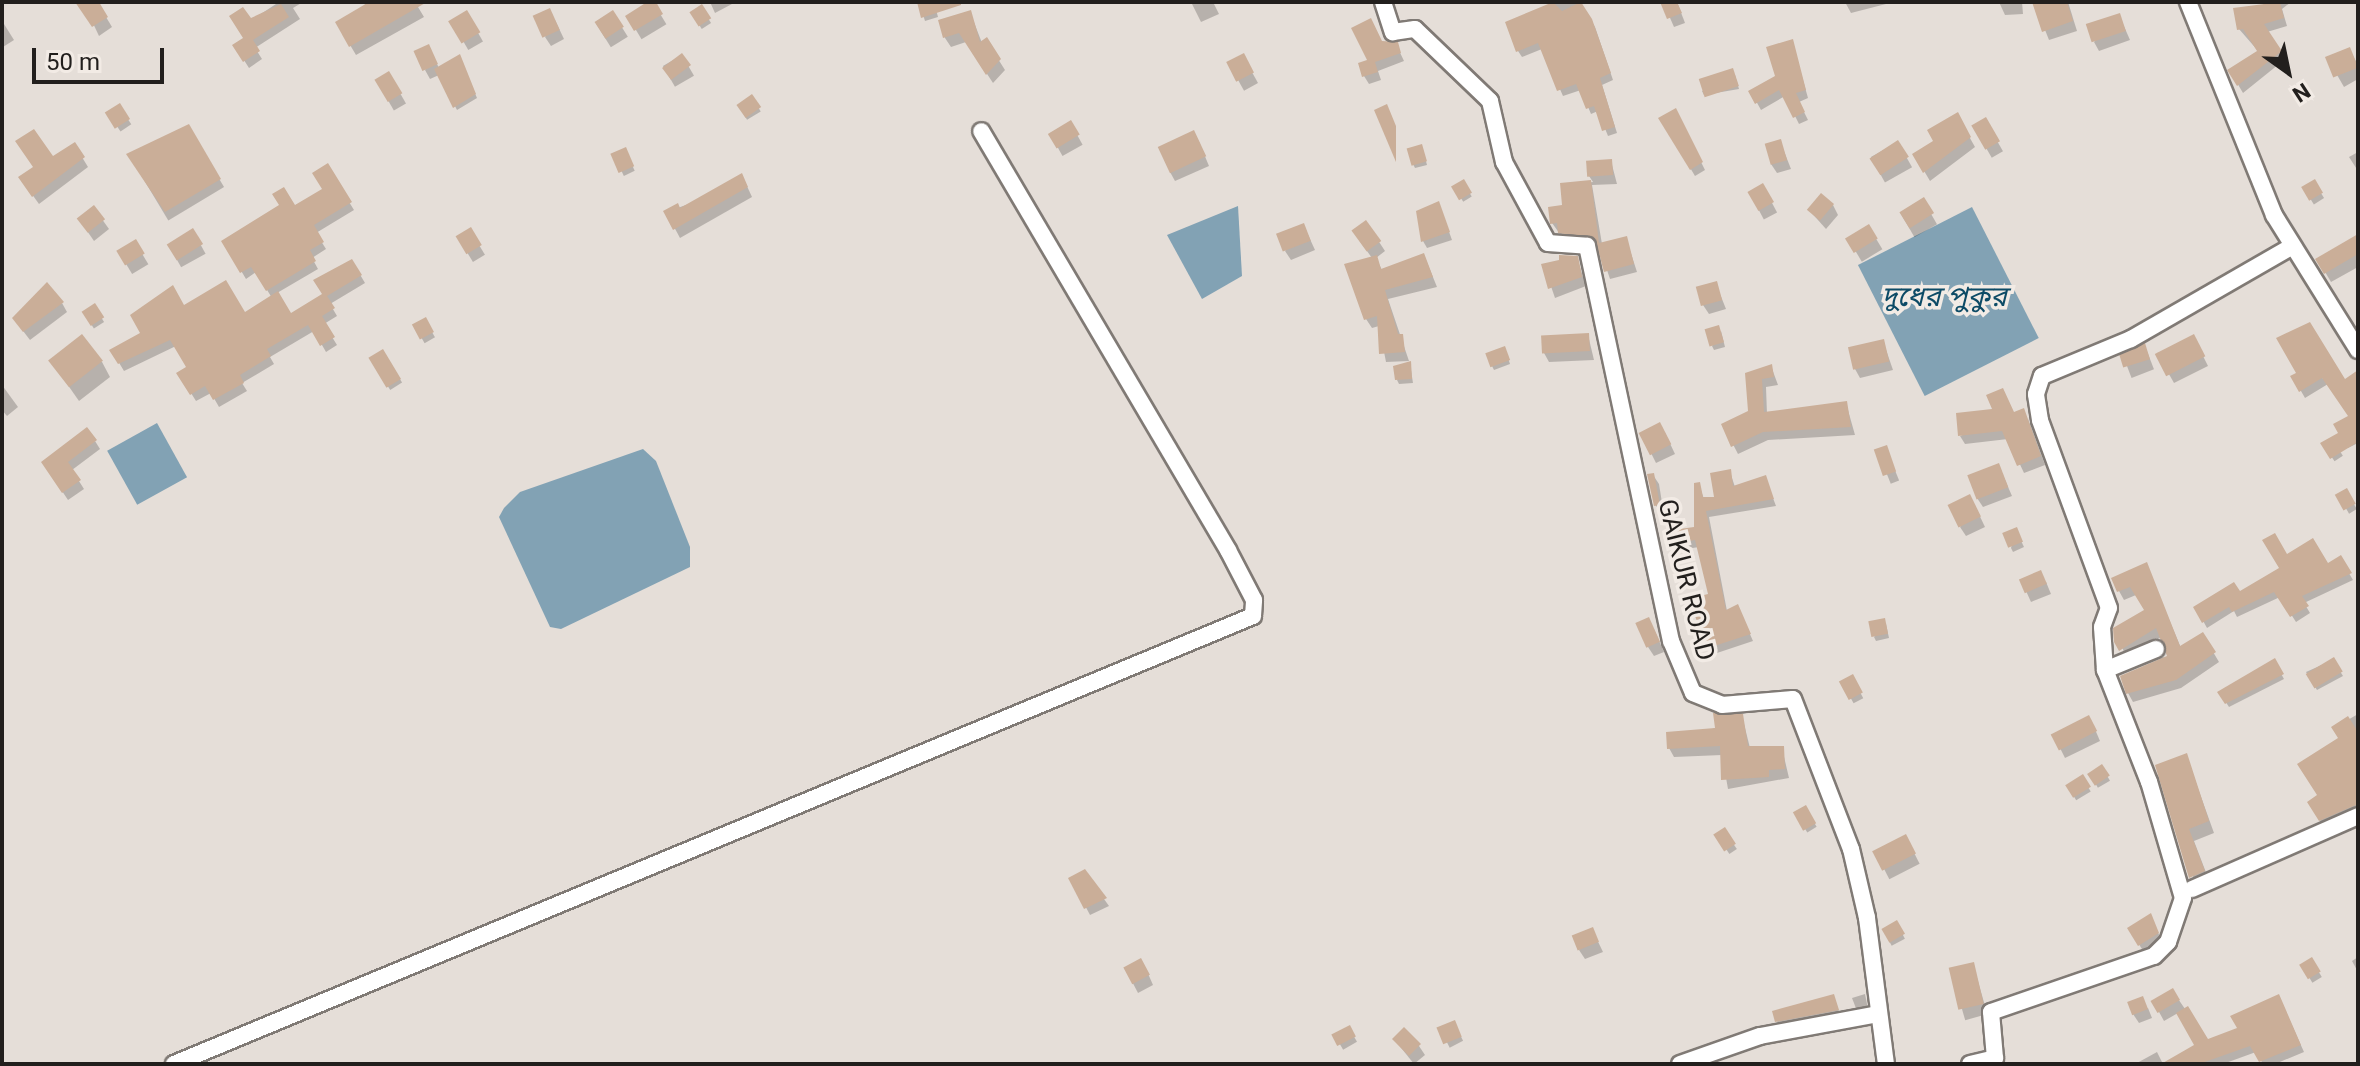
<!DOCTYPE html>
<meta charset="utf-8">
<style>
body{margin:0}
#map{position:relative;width:2360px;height:1066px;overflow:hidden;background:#e5ded8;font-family:Roboto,"Noto Sans Bengali",sans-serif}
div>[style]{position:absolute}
.water>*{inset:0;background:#82a2b4;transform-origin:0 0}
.shadow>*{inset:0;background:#0003;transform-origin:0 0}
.building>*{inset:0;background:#caae98;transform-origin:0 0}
.roads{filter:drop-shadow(2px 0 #807a75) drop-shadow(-2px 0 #807a75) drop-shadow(0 2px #807a75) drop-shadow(0 -2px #807a75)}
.minor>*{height:16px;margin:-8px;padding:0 8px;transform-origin:8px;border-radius:8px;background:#fff}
span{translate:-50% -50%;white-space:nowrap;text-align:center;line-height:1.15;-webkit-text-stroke:7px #f2ebe5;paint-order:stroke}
.street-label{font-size:26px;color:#221f1d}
.water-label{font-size:28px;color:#0d4b66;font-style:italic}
.frame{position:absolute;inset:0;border:4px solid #221f1d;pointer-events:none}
.north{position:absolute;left:2248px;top:32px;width:80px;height:80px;-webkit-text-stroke:6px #f2ebe5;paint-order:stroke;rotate:147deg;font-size:22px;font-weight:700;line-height:32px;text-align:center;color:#221f1d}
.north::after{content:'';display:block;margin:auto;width:28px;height:36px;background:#221f1d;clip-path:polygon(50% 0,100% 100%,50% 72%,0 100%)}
.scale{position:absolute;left:32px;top:48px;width:132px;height:36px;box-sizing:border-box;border:4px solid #221f1d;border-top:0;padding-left:10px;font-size:24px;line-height:28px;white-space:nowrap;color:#221f1d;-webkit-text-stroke:6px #f2ebe5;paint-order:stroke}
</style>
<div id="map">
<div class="water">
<i style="clip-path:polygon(1238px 206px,1242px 276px,1202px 299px,1167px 235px)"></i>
<i style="left:1972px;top:207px;width:147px;height:128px;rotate:63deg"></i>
<i style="left:157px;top:423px;width:62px;height:57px;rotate:61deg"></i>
<i style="clip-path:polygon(643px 449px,656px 461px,690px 547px,690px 567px,561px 629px,550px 627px,499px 517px,504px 508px,520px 492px)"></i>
</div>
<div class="shadow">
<i style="clip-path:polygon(83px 2px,97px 2px,112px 27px,99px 36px)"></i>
<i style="clip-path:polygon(279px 2px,303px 2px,293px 8px,300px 19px,255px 48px,262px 59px,249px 68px,235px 46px,245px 39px,250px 21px)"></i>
<i style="clip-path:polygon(363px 2px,415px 2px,424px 17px,356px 55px,337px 23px,366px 6px)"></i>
<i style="left:653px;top:2px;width:26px;height:29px;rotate:59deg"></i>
<i style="clip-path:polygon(710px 2px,731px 2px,732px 4px,715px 13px)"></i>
<i style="clip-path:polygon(919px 2px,934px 2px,938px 17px,925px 21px)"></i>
<i style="clip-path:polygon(1191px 2px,1213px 2px,1219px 14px,1201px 22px)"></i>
<i style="clip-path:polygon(1560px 2px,1579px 2px,1595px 27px,1613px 80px,1602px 85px,1617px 133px,1608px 136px,1598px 111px,1591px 114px,1581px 90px,1563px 96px,1542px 49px,1522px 57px,1518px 51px,1507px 23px)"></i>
<i style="clip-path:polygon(1663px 2px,1677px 2px,1685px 23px,1674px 27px)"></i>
<i style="clip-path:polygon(1845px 2px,1886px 2px,1886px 4px,1851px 13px)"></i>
<i style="clip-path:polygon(1999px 2px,2022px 2px,2023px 14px,2005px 15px)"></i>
<i style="clip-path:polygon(2034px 2px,2068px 2px,2077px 31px,2049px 40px)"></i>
<i style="clip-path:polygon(2266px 2px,2291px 2px,2282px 9px,2287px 26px,2267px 32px,2284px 60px,2243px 93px,2230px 71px,2259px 52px,2239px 29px)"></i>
<i style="left:701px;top:7px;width:19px;height:11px;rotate:58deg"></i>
<i style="left:466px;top:12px;width:34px;height:17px;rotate:60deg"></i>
<i style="clip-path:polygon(970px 12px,982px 43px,986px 40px,1005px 70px,993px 83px,966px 42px,951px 47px,945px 38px,940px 22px)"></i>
<i style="left:613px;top:13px;width:28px;height:20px;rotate:58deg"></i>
<i style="clip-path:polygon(2119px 15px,2130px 40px,2099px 51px,2094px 42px)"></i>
<i style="clip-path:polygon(555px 20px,564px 39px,551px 46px,545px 37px)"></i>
<i style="clip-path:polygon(4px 24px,14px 40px,3px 47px,2px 25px)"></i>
<i style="clip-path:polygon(1792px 41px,1808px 98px,1799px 102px,1808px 120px,1799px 124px,1785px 96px,1761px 110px,1751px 92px,1778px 77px)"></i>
<i style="clip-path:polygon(1381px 43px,1396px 44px,1404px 61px,1378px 71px,1381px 80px,1369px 84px,1364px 76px)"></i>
<i style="clip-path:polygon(2349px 49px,2358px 65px,2358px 79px,2344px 87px,2329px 61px)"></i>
<i style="left:682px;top:55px;width:24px;height:22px;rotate:60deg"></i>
<i style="clip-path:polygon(433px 56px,439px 68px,461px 60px,477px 98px,457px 110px,439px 75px,430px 79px,425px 70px)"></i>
<i style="left:1243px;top:56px;width:31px;height:16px;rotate:61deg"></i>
<i style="left:389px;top:74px;width:34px;height:14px;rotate:60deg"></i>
<i style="clip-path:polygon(1735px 75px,1739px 89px,1704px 95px,1702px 91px)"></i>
<i style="left:752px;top:97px;width:17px;height:16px;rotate:59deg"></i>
<i style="left:119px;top:106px;width:22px;height:13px;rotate:56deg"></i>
<i style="clip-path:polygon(1957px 115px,1975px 147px,1930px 181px,1914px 154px,1936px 142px)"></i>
<i style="clip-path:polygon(1679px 118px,1705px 170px,1695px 176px,1661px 119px)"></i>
<i style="left:1985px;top:120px;width:36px;height:13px;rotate:60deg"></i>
<i style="left:1070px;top:122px;width:26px;height:23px;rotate:61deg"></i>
<i style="left:188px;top:127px;width:70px;height:65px;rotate:59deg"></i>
<i style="clip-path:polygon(1780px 141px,1791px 169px,1777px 173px,1771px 164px)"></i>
<i style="clip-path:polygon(1199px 142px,1209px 166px,1175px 181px,1170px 172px)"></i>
<i style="left:1898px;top:142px;width:29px;height:31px;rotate:61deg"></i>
<i style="clip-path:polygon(74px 144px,88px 167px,39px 204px,26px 186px)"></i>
<i style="left:625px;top:150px;width:23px;height:12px;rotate:65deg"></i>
<i style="clip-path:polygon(1423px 150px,1427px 165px,1415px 168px,1413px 164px)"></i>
<i style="clip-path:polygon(2358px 152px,2358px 171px,2349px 157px)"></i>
<i style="clip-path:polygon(1611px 161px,1617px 184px,1592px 185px,1602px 244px,1626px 238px,1637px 272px,1610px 279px,1599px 246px,1565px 241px,1552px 223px,1564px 207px,1562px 185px,1593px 182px,1589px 176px)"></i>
<i style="clip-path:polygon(327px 166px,354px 210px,316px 233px,326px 249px,312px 258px,318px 269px,277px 293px,290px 316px,324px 295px,352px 261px,365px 283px,330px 304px,337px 316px,324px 324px,337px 345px,326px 352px,314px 331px,270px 357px,274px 364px,242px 383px,247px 391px,219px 407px,211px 393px,196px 401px,179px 374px,189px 368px,176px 346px,124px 371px,112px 351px,184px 307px,244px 315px,272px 298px,256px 272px,246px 279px,224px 242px,325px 190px)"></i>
<i style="left:1463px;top:182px;width:17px;height:10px;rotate:59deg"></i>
<i style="left:2314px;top:182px;width:19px;height:12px;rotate:58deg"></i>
<i style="clip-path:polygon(746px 184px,752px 197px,680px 238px,666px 212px)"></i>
<i style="left:1763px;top:186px;width:30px;height:15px;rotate:62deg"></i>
<i style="left:1923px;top:200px;width:28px;height:26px;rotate:60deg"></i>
<i style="clip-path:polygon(1439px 204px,1452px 240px,1427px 248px,1423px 241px)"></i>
<i style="clip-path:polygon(1833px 205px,1838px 215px,1826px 229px,1809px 210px)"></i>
<i style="clip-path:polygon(94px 208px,109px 229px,94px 241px,85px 228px)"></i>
<i style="clip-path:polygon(1366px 222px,1385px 251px,1376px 258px,1382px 270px,1424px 255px,1437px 287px,1388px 299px,1409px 361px,1386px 362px,1379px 326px,1372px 328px,1366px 319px,1372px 258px,1359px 240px)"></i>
<i style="clip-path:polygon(1304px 226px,1315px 250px,1291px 260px,1285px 251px)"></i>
<i style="left:1869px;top:227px;width:26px;height:24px;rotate:59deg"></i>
<i style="left:470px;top:230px;width:29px;height:14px;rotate:59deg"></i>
<i style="left:193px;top:231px;width:26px;height:28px;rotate:61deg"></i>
<i style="clip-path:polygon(2358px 236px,2358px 267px,2331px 282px,2318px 260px)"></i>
<i style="left:135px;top:242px;width:26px;height:19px;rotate:59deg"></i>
<i style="clip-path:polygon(1577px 258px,1586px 286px,1555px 298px,1544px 266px)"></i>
<i style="clip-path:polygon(1716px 284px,1726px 309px,1709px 314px,1703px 305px)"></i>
<i style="clip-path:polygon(62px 303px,67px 312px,30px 340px,20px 327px)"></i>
<i style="left:94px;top:306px;width:19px;height:12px;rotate:58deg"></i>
<i style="left:425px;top:320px;width:20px;height:12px;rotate:60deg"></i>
<i style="clip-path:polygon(1721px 331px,1725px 347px,1714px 350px,1712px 346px)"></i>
<i style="clip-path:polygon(1588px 335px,1594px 360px,1549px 362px,1544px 353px)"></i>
<i style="clip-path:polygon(1883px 341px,1893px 370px,1860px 378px,1855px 369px)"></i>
<i style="left:2145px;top:346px;width:25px;height:24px;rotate:69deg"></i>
<i style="clip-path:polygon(2198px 346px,2208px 366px,2174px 383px,2157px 353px)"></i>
<i style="left:383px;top:352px;width:36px;height:14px;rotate:58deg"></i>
<i style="clip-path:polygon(1506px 352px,1510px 364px,1494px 370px,1492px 366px)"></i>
<i style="clip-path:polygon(51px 361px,102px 362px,110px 377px,79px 401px)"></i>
<i style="clip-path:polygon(1410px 364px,1413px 383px,1399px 384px,1397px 380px)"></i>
<i style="clip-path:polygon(1771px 366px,1778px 385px,1766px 387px,1767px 414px,1846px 403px,1855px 435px,1768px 440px,1738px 454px,1723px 425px,1750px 413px,1747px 374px)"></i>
<i style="clip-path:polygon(2358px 372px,2358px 443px,2348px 448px,2335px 424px,2350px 417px,2328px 384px,2305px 398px,2293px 377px,2299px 374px,2344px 382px)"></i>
<i style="clip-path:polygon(2px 385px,18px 407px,7px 416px,2px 410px)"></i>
<i style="clip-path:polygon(2014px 414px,2028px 419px,2045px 465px,2024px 473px,2008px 439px,1965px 444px,1960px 436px)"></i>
<i style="clip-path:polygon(1641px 433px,1665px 433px,1675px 454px,1656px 463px)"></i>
<i style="left:2332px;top:439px;width:20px;height:10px;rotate:57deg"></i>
<i style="clip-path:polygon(95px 441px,100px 449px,72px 470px,84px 489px,68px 500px,48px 470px)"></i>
<i style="left:1886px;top:448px;width:35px;height:9px;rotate:68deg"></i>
<i style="clip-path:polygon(1999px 466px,2012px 496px,1983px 507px,1977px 498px)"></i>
<i style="clip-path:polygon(1730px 472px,1735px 487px,1765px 477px,1776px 506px,1709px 517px,1727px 611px,1741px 614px,1753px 641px,1714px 654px,1691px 601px,1710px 596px,1699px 547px,1673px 551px,1669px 544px,1696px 529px,1699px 485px,1704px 499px,1716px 499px)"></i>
<i style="clip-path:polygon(1653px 475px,1659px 484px,1664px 515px,1656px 506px,1649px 476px)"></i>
<i style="left:2346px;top:491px;width:21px;height:9px;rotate:59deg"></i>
<i style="clip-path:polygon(1975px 506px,1985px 527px,1966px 536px,1960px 527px)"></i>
<i style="clip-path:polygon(2016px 530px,2024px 547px,2013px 552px,2011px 548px)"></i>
<i style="clip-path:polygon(2286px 556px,2328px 566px,2340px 558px,2353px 580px,2304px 603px,2310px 613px,2296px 622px,2280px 597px,2237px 617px,2234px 611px,2207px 628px,2196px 608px,2239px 594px,2281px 569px)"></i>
<i style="clip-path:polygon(2146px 565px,2181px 648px,2203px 635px,2219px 662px,2181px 688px,2133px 702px,2128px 693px,2169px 657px,2163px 636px,2126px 658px,2116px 629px,2146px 610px,2136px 595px,2124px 600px,2119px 591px)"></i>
<i style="clip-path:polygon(2021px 580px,2046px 582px,2051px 594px,2031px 602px)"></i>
<i style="clip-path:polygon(1886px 624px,1889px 638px,1876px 641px,1874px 637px)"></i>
<i style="clip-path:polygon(1654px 629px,1664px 652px,1654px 656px,1648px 647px)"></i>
<i style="clip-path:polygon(2333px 660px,2343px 676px,2317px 690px,2306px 672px)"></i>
<i style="clip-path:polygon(2274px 661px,2284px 679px,2229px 707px,2220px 693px)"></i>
<i style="left:1852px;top:677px;width:24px;height:11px;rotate:62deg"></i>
<i style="clip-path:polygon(2358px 714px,2358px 813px,2325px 828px,2309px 803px,2320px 796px,2341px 739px,2334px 728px)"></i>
<i style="clip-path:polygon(1742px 716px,1750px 748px,1782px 748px,1789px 778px,1728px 789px,1722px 755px,1674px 757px,1669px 748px)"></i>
<i style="clip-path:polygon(2094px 727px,2100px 741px,2065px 758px,2053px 734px)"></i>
<i style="clip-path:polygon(2186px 755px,2214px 833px,2194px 841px,2210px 883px,2197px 889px,2158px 767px)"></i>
<i style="left:2102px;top:767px;width:16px;height:14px;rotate:60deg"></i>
<i style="left:2082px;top:777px;width:17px;height:17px;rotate:59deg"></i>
<i style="left:1805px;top:808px;width:22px;height:11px;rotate:58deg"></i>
<i style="left:1724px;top:830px;width:23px;height:9px;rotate:56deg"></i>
<i style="left:1906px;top:837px;width:30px;height:34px;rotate:63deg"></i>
<i style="clip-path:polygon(1084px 871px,1109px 906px,1090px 915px,1071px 879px)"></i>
<i style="clip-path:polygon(2150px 916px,2163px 943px,2145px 954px,2129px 928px)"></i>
<i style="left:1896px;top:922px;width:19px;height:15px;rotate:62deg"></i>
<i style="clip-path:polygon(1592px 929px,1603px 952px,1585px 959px,1579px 950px)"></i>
<i style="clip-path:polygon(2358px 957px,2358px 972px,2352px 961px)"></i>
<i style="left:2311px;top:959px;width:21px;height:11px;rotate:59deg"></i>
<i style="left:1973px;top:964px;width:52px;height:23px;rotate:74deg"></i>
<i style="clip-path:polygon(1125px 968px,1146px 969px,1153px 985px,1138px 993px)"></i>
<i style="clip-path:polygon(2172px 990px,2207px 1041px,2240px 1029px,2282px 1003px,2304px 1052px,2275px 1064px,2263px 1064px,2256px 1052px,2223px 1064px,2190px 1064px,2197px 1046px,2178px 1013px,2164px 1021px,2153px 1001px)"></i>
<i style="clip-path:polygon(1865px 994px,1868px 1009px,1857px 1011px,1852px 998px)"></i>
<i style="clip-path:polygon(1834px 997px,1841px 1017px,1782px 1029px,1777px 1021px)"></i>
<i style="clip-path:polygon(2148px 1008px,2152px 1018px,2139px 1023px,2133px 1014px)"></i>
<i style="left:1454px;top:1023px;width:20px;height:15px;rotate:63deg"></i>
<i style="left:1349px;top:1028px;width:16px;height:16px;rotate:60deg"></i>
<i style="clip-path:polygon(1394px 1039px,1419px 1046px,1425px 1055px,1414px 1064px)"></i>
<i style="clip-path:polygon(2157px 1052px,2163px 1064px,2137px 1064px,2137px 1063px)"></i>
</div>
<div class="building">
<i style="clip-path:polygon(75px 2px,99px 2px,108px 17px,92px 27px)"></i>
<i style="clip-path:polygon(369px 2px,427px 2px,349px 47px,335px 22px)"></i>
<i style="clip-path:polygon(647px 2px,656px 2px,663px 14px,634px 31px,625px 16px)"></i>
<i style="clip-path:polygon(917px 2px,961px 2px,961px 5px,921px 18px)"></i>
<i style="clip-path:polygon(1553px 2px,1562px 11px,1581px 2px,1592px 19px,1611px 73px,1600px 78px,1615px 127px,1602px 131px,1594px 106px,1586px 109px,1576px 84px,1557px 91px,1538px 43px,1516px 52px,1505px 22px)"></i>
<i style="clip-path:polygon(1660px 2px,1677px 2px,1682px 13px,1667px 19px)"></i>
<i style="clip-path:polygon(2032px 2px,2067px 2px,2073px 21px,2042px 32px)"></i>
<i style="clip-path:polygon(2280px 2px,2284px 18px,2264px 24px,2282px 51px,2237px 86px,2227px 70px,2257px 51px,2243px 29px,2237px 30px,2233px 8px)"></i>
<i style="clip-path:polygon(281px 4px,289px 17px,253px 40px,260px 51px,243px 62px,232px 45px,243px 38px,229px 16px,243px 7px,251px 18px)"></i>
<i style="left:702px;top:4px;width:17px;height:15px;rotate:57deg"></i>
<i style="left:550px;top:8px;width:24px;height:19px;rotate:66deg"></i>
<i style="left:467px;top:10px;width:26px;height:22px;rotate:59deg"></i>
<i style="left:613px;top:10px;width:20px;height:22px;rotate:57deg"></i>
<i style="clip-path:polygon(971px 10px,980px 42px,987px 37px,1001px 59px,986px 75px,959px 33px,943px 38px,938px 20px)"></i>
<i style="left:2120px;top:13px;width:19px;height:36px;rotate:72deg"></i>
<i style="clip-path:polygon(1371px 18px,1382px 41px,1398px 42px,1401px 53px,1375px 62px,1378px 72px,1362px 77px,1358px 63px,1367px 60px,1351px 28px)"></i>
<i style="clip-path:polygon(1793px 39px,1806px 90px,1796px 93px,1805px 112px,1793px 118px,1779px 90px,1755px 104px,1748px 91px,1775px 76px,1766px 47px)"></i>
<i style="left:429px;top:44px;width:22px;height:17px;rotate:66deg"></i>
<i style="left:2350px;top:47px;width:22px;height:27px;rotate:68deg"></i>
<i style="left:682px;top:53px;width:15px;height:25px;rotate:53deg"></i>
<i style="left:1244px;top:53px;width:22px;height:20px;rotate:63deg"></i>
<i style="clip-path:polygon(460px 54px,476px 94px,453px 108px,434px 69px)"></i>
<i style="left:1733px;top:68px;width:19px;height:36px;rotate:72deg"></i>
<i style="left:389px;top:71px;width:26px;height:17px;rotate:59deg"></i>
<i style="left:752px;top:94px;width:16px;height:19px;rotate:55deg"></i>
<i style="left:120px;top:103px;width:19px;height:18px;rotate:58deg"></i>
<i style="clip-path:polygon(1387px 104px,1396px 126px,1396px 162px,1374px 110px)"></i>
<i style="clip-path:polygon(1676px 108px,1703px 162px,1690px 170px,1658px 118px)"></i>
<i style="clip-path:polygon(1958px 112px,1971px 137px,1923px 173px,1912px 154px,1933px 141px,1927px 130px)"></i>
<i style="left:1986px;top:117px;width:28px;height:17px;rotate:60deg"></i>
<i style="left:1071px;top:120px;width:17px;height:27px;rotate:59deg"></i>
<i style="clip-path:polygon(189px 124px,221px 179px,165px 212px,126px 154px)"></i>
<i style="clip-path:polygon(34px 129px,53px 156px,75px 142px,85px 157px,32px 197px,18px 177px,33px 167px,15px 141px)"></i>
<i style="left:1194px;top:130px;width:29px;height:40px;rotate:65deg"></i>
<i style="left:1781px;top:139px;width:22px;height:17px;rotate:74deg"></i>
<i style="left:1898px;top:140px;width:20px;height:34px;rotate:57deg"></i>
<i style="left:1422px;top:144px;width:18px;height:16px;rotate:74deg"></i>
<i style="left:626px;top:147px;width:21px;height:17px;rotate:67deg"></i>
<i style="left:1612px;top:159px;width:16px;height:26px;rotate:86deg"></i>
<i style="clip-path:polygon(328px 163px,352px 202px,314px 225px,324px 242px,310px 250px,316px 261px,266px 291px,251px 267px,240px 273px,221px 241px,279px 205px,272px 194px,284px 187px,295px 205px,322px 189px,312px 173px)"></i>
<i style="clip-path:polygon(742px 173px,748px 187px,673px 230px,663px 211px,678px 203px,680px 208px)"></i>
<i style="left:1464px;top:179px;width:16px;height:15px;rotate:60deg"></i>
<i style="left:2315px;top:179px;width:16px;height:16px;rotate:60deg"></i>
<i style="clip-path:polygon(1591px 180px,1599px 243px,1627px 236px,1634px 264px,1604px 272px,1595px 238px,1558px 233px,1557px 223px,1550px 224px,1548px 207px,1562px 205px,1560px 183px)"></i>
<i style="left:1763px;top:183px;width:22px;height:18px;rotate:60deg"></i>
<i style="left:1821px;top:193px;width:17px;height:22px;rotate:40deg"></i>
<i style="left:1924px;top:197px;width:19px;height:29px;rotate:58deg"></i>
<i style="clip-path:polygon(1439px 201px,1450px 232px,1421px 242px,1416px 211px)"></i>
<i style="left:94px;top:205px;width:18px;height:22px;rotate:52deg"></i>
<i style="left:1366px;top:220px;width:26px;height:18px;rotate:54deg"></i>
<i style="left:1304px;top:223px;width:19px;height:30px;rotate:69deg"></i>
<i style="left:1869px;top:224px;width:17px;height:28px;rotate:59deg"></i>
<i style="left:471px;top:227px;width:21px;height:18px;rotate:59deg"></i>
<i style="left:193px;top:228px;width:19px;height:31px;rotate:58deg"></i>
<i style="clip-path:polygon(2358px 234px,2358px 254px,2324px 274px,2315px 259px)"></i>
<i style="left:136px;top:239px;width:17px;height:23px;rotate:59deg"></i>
<i style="clip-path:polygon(1424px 253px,1433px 277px,1385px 290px,1398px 334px,1403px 334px,1405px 352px,1379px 354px,1377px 316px,1364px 320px,1344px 264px,1377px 255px,1381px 269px)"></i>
<i style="clip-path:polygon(1559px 255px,1578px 256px,1582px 277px,1548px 289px,1541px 264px,1559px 260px)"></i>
<i style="clip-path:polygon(352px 259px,362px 275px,327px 296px,335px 308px,322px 316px,335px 337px,320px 346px,308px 325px,267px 349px,271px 356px,240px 375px,244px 383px,213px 400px,205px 386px,190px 395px,176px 373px,186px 367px,170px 340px,118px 364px,109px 350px,140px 333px,130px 315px,173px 285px,184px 305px,226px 280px,245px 312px,278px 291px,291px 313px,322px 294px,313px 280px)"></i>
<i style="left:1717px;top:281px;width:20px;height:22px;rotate:75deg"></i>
<i style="clip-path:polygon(47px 282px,64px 302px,23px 332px,12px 318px)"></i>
<i style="left:95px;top:303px;width:17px;height:16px;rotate:57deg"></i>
<i style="left:426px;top:317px;width:17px;height:16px;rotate:62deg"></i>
<i style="clip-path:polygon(2310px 322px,2345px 379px,2358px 370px,2358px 442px,2330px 459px,2320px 443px,2338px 433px,2333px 424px,2348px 416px,2322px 378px,2299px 392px,2290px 376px,2296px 373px,2276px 338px)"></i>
<i style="left:1719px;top:325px;width:18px;height:15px;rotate:74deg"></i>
<i style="left:1589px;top:333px;width:18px;height:48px;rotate:87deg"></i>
<i style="left:82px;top:334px;width:34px;height:43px;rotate:52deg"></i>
<i style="left:2194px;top:334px;width:25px;height:44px;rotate:63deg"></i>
<i style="left:1884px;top:339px;width:23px;height:37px;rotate:77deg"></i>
<i style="left:2145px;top:343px;width:17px;height:28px;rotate:73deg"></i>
<i style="left:1505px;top:346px;width:15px;height:21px;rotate:70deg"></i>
<i style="left:383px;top:349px;width:35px;height:17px;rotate:59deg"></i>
<i style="clip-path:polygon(1411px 361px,1412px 379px,1395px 380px,1393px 366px)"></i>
<i style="clip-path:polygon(1772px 364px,1774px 377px,1762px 379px,1764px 412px,1847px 401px,1851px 427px,1763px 432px,1731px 447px,1721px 424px,1748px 411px,1745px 373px)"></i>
<i style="clip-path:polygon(2003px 388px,2014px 412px,2024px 408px,2041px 456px,2017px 466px,2002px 431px,1958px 436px,1956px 413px,1992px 409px,1986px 395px)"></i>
<i style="left:1660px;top:422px;width:25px;height:24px;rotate:63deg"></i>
<i style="clip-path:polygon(87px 427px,97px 440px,68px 462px,81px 480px,62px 493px,41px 462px)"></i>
<i style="left:1887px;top:445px;width:28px;height:14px;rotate:71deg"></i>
<i style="left:1999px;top:463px;width:26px;height:34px;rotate:69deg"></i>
<i style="clip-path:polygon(1731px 469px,1733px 486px,1766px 475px,1774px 499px,1706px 511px,1726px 610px,1738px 604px,1751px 634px,1708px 648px,1688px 599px,1708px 594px,1695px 540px,1667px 545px,1665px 531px,1694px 527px,1694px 483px,1700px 482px,1703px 497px,1714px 497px,1710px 473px)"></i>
<i style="clip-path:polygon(1654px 473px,1660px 505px,1654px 506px,1647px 474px)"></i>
<i style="left:2347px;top:488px;width:18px;height:14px;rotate:61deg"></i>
<i style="left:1970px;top:494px;width:25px;height:25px;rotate:64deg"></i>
<i style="left:2017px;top:527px;width:16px;height:16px;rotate:68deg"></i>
<i style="clip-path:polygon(2275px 533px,2287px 554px,2313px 538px,2328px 563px,2341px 555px,2352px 573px,2302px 596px,2309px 606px,2290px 617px,2274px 592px,2232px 612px,2229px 607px,2202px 623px,2193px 607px,2234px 582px,2240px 591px,2279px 568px,2262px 540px)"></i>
<i style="clip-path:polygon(2147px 562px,2180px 646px,2203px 632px,2216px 652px,2176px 680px,2126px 694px,2120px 676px,2167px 656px,2156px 628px,2119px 651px,2114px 642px,2113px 628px,2144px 610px,2130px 587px,2117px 592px,2111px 578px)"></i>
<i style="left:2041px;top:570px;width:15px;height:24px;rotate:67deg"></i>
<i style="left:1649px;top:617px;width:27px;height:15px;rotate:66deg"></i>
<i style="left:1885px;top:618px;width:16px;height:17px;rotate:79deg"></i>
<i style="left:2334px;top:657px;width:17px;height:33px;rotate:59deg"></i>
<i style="clip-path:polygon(2275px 658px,2284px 674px,2225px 704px,2217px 692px)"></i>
<i style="left:1853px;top:674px;width:21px;height:16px;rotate:62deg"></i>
<i style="clip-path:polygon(1713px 713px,1743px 714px,1748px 746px,1784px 746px,1785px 769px,1769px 770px,1769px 777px,1721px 780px,1720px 746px,1667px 749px,1666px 732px,1715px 728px)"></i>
<i style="left:2089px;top:715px;width:18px;height:43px;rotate:63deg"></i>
<i style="clip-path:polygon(2348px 716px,2358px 732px,2358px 804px,2319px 821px,2307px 802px,2317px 795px,2297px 764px,2338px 738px,2331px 727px)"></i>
<i style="clip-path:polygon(2187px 753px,2209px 821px,2189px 829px,2205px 871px,2189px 878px,2155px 765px)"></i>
<i style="left:2102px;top:764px;width:14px;height:18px;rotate:56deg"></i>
<i style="left:2083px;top:774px;width:15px;height:21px;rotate:58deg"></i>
<i style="left:1806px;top:805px;width:21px;height:15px;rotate:61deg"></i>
<i style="left:1725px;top:827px;width:20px;height:14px;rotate:57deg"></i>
<i style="left:1906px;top:834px;width:22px;height:38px;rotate:63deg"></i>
<i style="clip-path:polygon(1085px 869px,1107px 898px,1084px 909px,1068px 878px)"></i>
<i style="clip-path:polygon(2151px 913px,2159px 933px,2138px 946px,2127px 928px)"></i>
<i style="left:1897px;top:920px;width:16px;height:18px;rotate:60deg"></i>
<i style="left:1593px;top:927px;width:16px;height:23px;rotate:68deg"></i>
<i style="left:2312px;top:957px;width:17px;height:15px;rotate:59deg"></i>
<i style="left:1141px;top:958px;width:19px;height:20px;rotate:62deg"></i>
<i style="left:1974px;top:962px;width:43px;height:26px;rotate:77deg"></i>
<i style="left:2173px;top:988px;width:14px;height:26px;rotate:60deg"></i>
<i style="clip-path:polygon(1834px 994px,1839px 1010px,1775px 1022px,1772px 1011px)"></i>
<i style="clip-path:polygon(2279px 994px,2301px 1045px,2259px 1062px,2250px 1046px,2199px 1064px,2161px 1064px,2194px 1045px,2176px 1013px,2188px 1006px,2208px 1039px,2237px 1028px,2230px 1016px)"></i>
<i style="left:2143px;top:996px;width:14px;height:17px;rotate:69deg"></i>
<i style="left:1455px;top:1020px;width:18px;height:20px;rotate:68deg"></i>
<i style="left:1350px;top:1025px;width:13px;height:21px;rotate:63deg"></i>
<i style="left:1404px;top:1027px;width:24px;height:17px;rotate:45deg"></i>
</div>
<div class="roads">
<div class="minor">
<i style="left:1383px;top:2px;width:32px;rotate:72deg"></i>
<i style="left:1393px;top:32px;width:22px;rotate:-8deg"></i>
<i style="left:1415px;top:29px;width:104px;rotate:43.8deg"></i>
<i style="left:1490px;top:101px;width:63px;rotate:77.1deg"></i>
<i style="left:1504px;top:162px;width:92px;rotate:61.5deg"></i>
<i style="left:1548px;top:243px;width:39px;rotate:4deg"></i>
<i style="left:1587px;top:246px;width:404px;rotate:78deg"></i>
<i style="left:1671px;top:641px;width:56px;rotate:67.1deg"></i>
<i style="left:1693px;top:693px;width:31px;rotate:22deg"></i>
<i style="left:1722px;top:705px;width:71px;rotate:-4.8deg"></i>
<i style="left:1793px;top:699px;width:161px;rotate:68.9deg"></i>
<i style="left:1851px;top:849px;width:71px;rotate:76.9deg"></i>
<i style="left:1867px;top:918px;width:147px;rotate:82.6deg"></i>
<i style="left:2188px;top:2px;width:230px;rotate:68deg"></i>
<i style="left:2274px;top:215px;width:159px;rotate:58.1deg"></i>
<i style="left:2105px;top:670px;width:55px;rotate:-22.4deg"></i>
<i style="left:2192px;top:889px;width:181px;rotate:-23.7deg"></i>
<i style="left:174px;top:1064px;width:1168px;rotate:-22.55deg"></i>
<i style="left:1253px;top:616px;width:16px;rotate:-86deg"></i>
<i style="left:1254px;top:600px;width:56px;rotate:-117.5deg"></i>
<i style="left:1228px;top:550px;width:486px;rotate:-120.5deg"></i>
<i style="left:1680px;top:1064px;width:85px;rotate:-19.3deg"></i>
<i style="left:1760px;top:1036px;width:121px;rotate:-10.5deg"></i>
<i style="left:1970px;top:1064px;width:26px;rotate:-13deg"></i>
<i style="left:1995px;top:1058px;width:46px;rotate:-95deg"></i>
<i style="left:1991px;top:1012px;width:172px;rotate:-19deg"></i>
<i style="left:2154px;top:956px;width:20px;rotate:-45deg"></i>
<i style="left:2168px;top:942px;width:46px;rotate:-71.2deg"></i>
<i style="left:2183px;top:898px;width:121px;rotate:-106.3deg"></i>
<i style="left:2149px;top:782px;width:120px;rotate:-111.4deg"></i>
<i style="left:2105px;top:670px;width:43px;rotate:-94deg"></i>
<i style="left:2102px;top:627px;width:20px;rotate:-70deg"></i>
<i style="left:2109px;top:608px;width:200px;rotate:-110.2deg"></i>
<i style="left:2040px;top:420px;width:26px;rotate:-99deg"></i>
<i style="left:2036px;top:394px;width:19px;rotate:-72deg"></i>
<i style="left:2042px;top:376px;width:96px;rotate:-22.6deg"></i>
<i style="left:2131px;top:339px;width:185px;rotate:-29.9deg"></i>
</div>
</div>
<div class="street-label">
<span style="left:1686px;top:580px;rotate:76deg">GAIKUR ROAD</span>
</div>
<div class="water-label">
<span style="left:1944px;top:297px">দুধের পুকুর</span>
</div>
<div class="frame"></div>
<div class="north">N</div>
<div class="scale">50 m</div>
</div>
